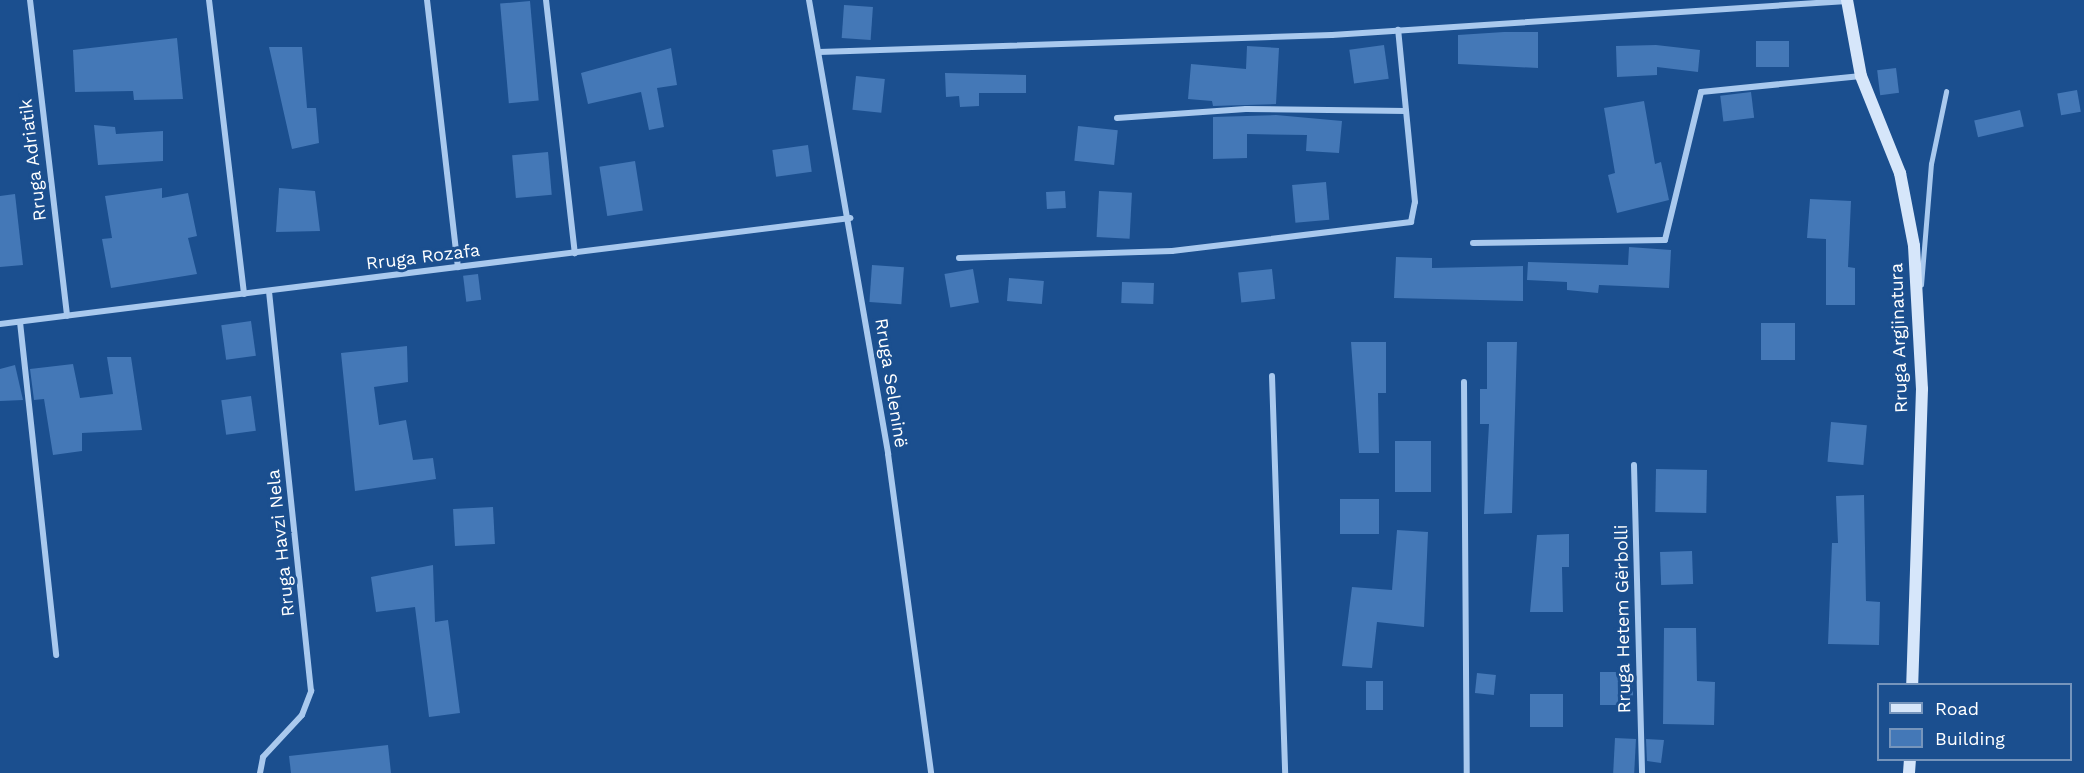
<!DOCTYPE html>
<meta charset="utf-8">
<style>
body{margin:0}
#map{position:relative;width:2084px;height:773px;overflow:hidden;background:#1b4f8f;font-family:"Work Sans",sans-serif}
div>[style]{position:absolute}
.building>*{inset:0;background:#4478b7;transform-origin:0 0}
.lane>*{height:4.5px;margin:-2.25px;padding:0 2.25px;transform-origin:2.25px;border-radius:2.25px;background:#a9c9ee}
.street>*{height:6px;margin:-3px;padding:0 3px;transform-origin:3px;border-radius:3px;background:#a9c9ee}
.secondary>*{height:12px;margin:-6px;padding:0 6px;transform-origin:6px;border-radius:6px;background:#d6e6fa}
span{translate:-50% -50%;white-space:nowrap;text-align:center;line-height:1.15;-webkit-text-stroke:6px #1b4f8f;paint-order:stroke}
.street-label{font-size:18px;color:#fff}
.legend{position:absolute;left:1877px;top:683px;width:195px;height:78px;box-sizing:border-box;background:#1b4f8f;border:2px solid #7695bc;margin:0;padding:8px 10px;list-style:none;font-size:18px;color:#fff}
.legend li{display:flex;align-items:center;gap:12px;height:30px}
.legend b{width:30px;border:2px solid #7695bc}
</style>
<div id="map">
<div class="building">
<i style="left:530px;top:1px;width:100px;height:30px;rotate:85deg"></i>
<i style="left:844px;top:5px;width:29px;height:33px;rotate:4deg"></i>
<i style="clip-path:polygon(1504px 32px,1538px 32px,1538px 68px,1458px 64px,1458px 35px)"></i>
<i style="clip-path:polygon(177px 38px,183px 99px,134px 100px,133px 91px,75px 92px,73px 50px)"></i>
<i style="left:1756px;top:41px;width:33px;height:26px"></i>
<i style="left:1384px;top:45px;width:34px;height:35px;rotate:82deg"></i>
<i style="clip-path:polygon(1656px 45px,1700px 50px,1698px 72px,1657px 67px,1657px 75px,1617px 77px,1616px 46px)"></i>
<i style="clip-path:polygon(1247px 46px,1279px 48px,1276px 104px,1213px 106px,1212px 101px,1188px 99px,1191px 64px,1246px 69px)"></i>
<i style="clip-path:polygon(269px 47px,302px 47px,307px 108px,316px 108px,319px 143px,292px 149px)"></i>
<i style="clip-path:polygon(671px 48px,677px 85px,657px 88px,664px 127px,649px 130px,641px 92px,588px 104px,581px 73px)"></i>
<i style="left:1896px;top:68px;width:25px;height:19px;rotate:83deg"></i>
<i style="clip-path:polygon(945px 73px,1026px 75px,1026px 93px,979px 93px,979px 106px,960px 107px,959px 96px,946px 97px)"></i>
<i style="left:856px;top:76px;width:29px;height:34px;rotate:6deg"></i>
<i style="left:2077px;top:90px;width:22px;height:20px;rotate:80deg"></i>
<i style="left:1751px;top:92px;width:26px;height:31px;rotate:83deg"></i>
<i style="clip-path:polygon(1644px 101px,1655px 164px,1661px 162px,1669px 200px,1617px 213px,1608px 175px,1615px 173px,1604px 108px)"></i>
<i style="left:2020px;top:110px;width:17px;height:47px;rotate:77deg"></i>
<i style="clip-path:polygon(1276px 115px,1342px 121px,1339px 153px,1306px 151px,1307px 135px,1247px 134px,1247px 158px,1213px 159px,1213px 117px)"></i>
<i style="clip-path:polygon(94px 125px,115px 127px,116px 134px,163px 131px,163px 161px,98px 165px)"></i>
<i style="left:1078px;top:126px;width:40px;height:35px;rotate:6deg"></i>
<i style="left:808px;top:145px;width:27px;height:36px;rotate:82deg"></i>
<i style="left:548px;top:152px;width:43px;height:36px;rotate:85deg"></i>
<i style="left:635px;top:161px;width:50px;height:36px;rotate:81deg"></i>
<i style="left:1326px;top:182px;width:38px;height:34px;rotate:85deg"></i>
<i style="clip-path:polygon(162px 188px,162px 198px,188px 193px,197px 236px,188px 238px,197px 274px,111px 288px,102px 239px,112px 238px,105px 196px)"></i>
<i style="clip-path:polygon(279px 188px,315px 191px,320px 231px,276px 232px)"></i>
<i style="left:1065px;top:191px;width:17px;height:19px;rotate:87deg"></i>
<i style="left:1099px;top:191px;width:33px;height:46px;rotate:3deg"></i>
<i style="clip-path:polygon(15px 194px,23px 265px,0 267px,0 196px)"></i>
<i style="clip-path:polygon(1810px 199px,1851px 201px,1848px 267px,1855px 268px,1855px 305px,1826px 305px,1826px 239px,1807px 238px)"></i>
<i style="clip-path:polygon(1629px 247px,1671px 250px,1669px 288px,1599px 285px,1598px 293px,1567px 290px,1567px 282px,1527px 280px,1528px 262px,1628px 265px)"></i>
<i style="clip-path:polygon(1396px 257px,1432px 258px,1432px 268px,1523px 266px,1523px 301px,1394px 298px)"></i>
<i style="left:872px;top:265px;width:32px;height:37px;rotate:4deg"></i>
<i style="left:973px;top:269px;width:34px;height:29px;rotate:80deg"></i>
<i style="left:1272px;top:269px;width:30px;height:34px;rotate:84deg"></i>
<i style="left:478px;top:274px;width:26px;height:15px;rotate:83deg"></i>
<i style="left:1009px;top:278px;width:35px;height:23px;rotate:5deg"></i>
<i style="left:1122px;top:282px;width:32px;height:21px;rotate:2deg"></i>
<i style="left:251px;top:321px;width:35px;height:30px;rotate:82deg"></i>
<i style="left:1761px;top:323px;width:34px;height:37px"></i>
<i style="clip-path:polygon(1351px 342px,1386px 342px,1386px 393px,1378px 393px,1379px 453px,1359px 453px)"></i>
<i style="clip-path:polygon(1487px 342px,1517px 342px,1512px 513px,1484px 514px,1489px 424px,1480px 424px,1480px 389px,1487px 389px)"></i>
<i style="clip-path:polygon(407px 346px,408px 382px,374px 387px,379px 425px,406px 420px,413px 460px,433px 458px,436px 479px,355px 491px,341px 353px)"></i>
<i style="clip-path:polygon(107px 357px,131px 357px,142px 430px,82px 433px,82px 451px,53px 455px,44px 399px,34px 400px,30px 369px,73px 364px,80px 398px,113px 394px)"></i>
<i style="clip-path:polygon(15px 365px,23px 400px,0 401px,0 369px)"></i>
<i style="left:251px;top:396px;width:35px;height:30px;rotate:82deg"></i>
<i style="left:1831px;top:422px;width:36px;height:40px;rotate:5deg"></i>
<i style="left:1395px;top:441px;width:36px;height:51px"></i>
<i style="left:1656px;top:469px;width:51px;height:43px;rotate:1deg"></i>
<i style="clip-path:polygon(1864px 495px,1866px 601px,1880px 602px,1879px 645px,1828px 644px,1832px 543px,1838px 543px,1836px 496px)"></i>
<i style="left:1340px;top:499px;width:39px;height:35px"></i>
<i style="left:493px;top:507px;width:37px;height:40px;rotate:87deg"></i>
<i style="clip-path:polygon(1397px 530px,1428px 532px,1424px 627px,1377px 622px,1372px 668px,1342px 666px,1352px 587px,1392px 590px)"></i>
<i style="clip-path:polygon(1569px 534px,1569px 567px,1562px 567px,1563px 612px,1530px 612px,1537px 535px)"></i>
<i style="left:1692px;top:551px;width:33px;height:32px;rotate:88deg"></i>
<i style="clip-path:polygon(433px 565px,435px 622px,448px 620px,460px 713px,429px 717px,415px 607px,376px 612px,371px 577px)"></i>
<i style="clip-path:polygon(1664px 628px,1696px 628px,1697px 681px,1715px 682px,1714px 725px,1663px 724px)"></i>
<i style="left:1600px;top:672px;width:33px;height:33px"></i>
<i style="left:1477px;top:673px;width:19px;height:20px;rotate:6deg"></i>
<i style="left:1366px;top:681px;width:17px;height:29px"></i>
<i style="left:1530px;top:694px;width:33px;height:33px"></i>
<i style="left:1615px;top:738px;width:21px;height:35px;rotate:3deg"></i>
<i style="clip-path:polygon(1646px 739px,1664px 740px,1661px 763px,1647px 761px)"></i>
<i style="clip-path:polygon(388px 745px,391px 773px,291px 773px,289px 756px)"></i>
</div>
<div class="lane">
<i style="left:1921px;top:285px;width:121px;rotate:-85.3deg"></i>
<i style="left:1931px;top:164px;width:74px;rotate:-78.2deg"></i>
</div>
<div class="street">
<i style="left:30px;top:0;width:318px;rotate:83.3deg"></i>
<i style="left:209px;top:0;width:296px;rotate:83.2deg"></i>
<i style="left:427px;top:0;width:269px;rotate:83.4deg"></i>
<i style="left:546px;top:0;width:255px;rotate:83.5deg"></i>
<i style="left:809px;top:0;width:461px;rotate:80.1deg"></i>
<i style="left:888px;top:454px;width:322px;rotate:82.3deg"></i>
<i style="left:819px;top:52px;width:513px;rotate:-1.9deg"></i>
<i style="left:1332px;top:35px;width:516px;rotate:-3.78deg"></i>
<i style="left:1117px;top:118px;width:129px;rotate:-4deg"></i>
<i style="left:1246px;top:109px;width:160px;rotate:0.7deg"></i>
<i style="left:1473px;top:243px;width:192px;rotate:-0.9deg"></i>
<i style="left:1665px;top:240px;width:152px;rotate:-76.3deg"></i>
<i style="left:1701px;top:92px;width:161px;rotate:-5.7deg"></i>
<i style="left:959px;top:258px;width:213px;rotate:-1.9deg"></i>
<i style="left:1172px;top:251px;width:241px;rotate:-6.9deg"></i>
<i style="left:1411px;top:222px;width:20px;rotate:-79deg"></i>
<i style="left:1415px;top:202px;width:173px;rotate:-95.6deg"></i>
<i style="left:20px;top:322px;width:335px;rotate:83.8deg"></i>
<i style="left:0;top:324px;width:857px;rotate:-7.11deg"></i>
<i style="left:1272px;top:376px;width:397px;rotate:88.1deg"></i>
<i style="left:1464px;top:382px;width:391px;rotate:89.6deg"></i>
<i style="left:1634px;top:465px;width:308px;rotate:88.5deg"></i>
<i style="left:260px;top:773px;width:16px;rotate:-79deg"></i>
<i style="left:263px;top:757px;width:57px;rotate:-47.1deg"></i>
<i style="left:302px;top:715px;width:26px;rotate:-69deg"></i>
<i style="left:311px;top:691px;width:402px;rotate:-96deg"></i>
</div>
<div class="secondary">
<i style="left:1847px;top:0;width:77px;rotate:79.6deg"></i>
<i style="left:1861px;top:76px;width:105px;rotate:68.1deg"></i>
<i style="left:1900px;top:173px;width:74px;rotate:79.1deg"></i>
<i style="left:1914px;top:246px;width:143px;rotate:86.8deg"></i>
<i style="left:1922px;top:389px;width:295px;rotate:91.9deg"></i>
<i style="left:1909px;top:773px;width:13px;rotate:-86deg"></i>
</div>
<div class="street-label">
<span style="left:33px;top:160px;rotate:-97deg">Rruga Adriatik</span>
<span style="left:423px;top:257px;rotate:-7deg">Rruga Rozafa</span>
<span style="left:1899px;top:338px;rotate:-92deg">Rruga Argjinatura</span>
<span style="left:891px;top:383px;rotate:81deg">Rruga Seleninë</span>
<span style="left:281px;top:543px;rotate:-96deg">Rruga Havzi Nela</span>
<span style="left:1623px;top:619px;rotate:-91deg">Rruga Hetem Gërbolli</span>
</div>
<ul class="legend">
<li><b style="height:8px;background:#d6e6fa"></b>Road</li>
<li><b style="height:16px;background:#4478b7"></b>Building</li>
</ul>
</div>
